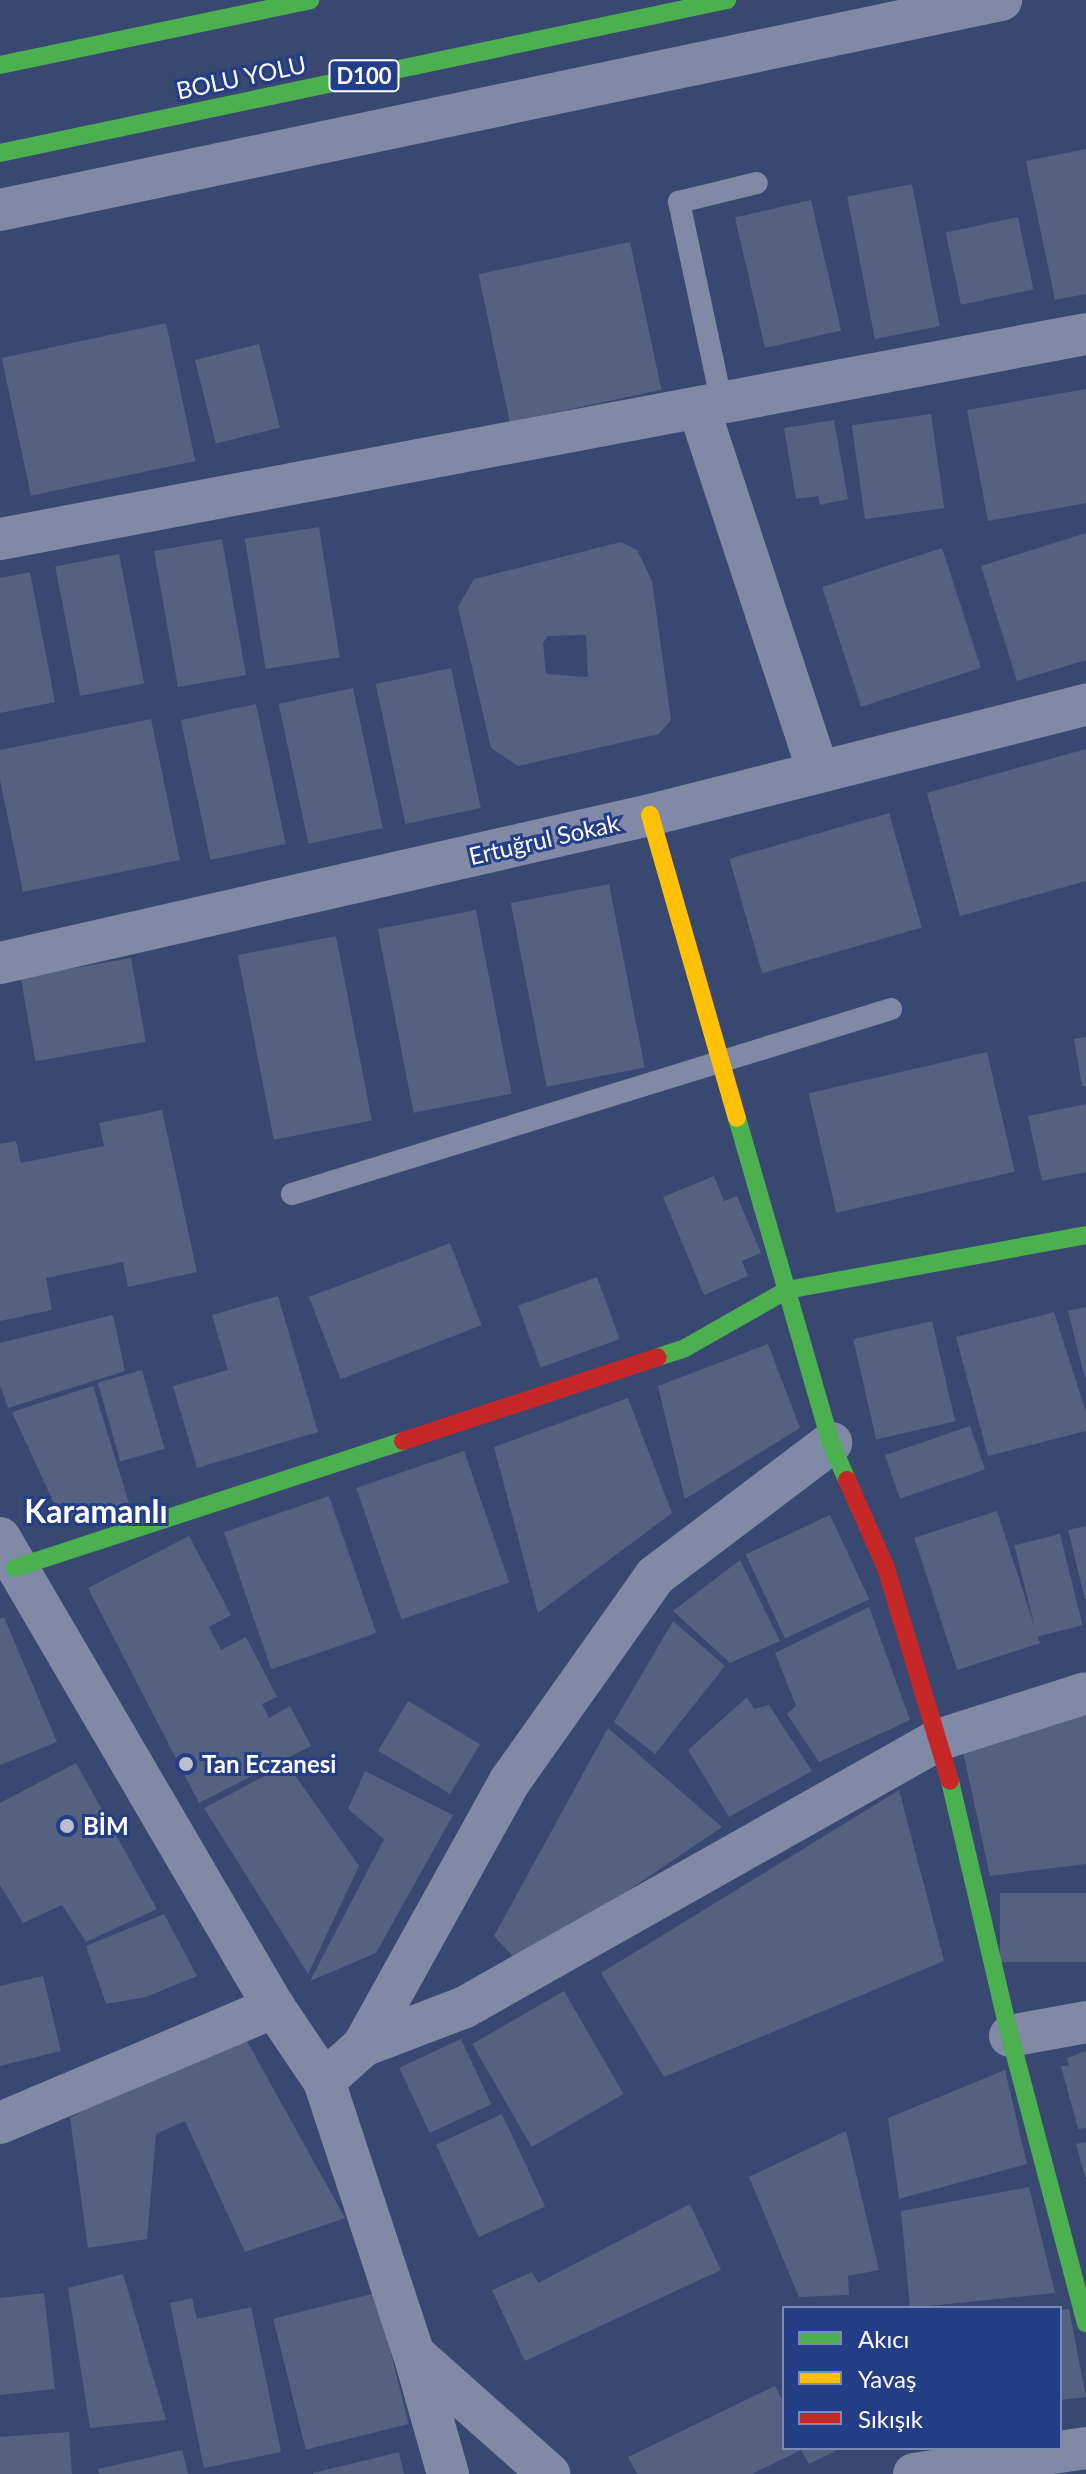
<!DOCTYPE html>
<meta charset="utf-8">
<style>
body{margin:0}
#map{position:relative;width:1086px;height:2474px;overflow:hidden;background:#394870;font-family:Lato,sans-serif}
div>[style]{position:absolute}
.building>*{inset:0;background:#546180;transform-origin:0 0}
.lane>*{height:22px;margin:-11px;padding:0 11px;transform-origin:11px;border-radius:11px;background:#8089a6}
.street>*{height:42px;margin:-21px;padding:0 21px;transform-origin:21px;border-radius:21px;background:#8089a6}
.fast>*{height:18px;margin:-9px;padding:0 9px;transform-origin:9px;border-radius:9px;background:#4caf50}
.slow>*{height:18px;margin:-9px;padding:0 9px;transform-origin:9px;border-radius:9px;background:#ffc107}
.jam>*{height:18px;margin:-9px;padding:0 9px;transform-origin:9px;border-radius:9px;background:#c62828}
.dots>*{width:22px;height:22px;translate:-50% -50%;box-sizing:border-box;border:4px solid #233d86;border-radius:50%}
span{translate:-50% -50%;white-space:nowrap;text-align:center;line-height:1.15;-webkit-text-stroke:6px #233d86;paint-order:stroke}
.shield-label span{padding:2px 6px;background:#233d86;border:2px solid;border-radius:6px;-webkit-text-stroke-width:0}
.shield-label{font-size:22px;color:#fff;font-weight:700}
.street-label{font-size:24px;color:#fff}
.poi-label{font-size:24px;color:#fff;font-weight:700}
.left{translate:0 -50%;text-align:left}
.district-label{font-size:32px;color:#fff;font-weight:700}
.legend{position:absolute;left:782px;top:2306px;width:280px;height:144px;box-sizing:border-box;background:#233d86;border:2px solid #7b8bb6;margin:0;padding:10px 14px;list-style:none;font-size:24px;color:#fff}
.legend li{display:flex;align-items:center;gap:16px;height:40px}
.legend b{width:40px;border:2px solid #7b8bb6}
</style>
<div id="map">
<div class="building">
<i style="clip-path:polygon(1086px 149px,1086px 294px,1055px 300px,1026px 161px)"></i>
<i style="left:912px;top:184px;width:145px;height:66px;rotate:79deg"></i>
<i style="left:811px;top:200px;width:134px;height:78px;rotate:77deg"></i>
<i style="left:1018px;top:217px;width:74px;height:74px;rotate:78deg"></i>
<i style="left:630px;top:242px;width:151px;height:155px;rotate:78deg"></i>
<i style="left:166px;top:323px;width:141px;height:168px;rotate:78deg"></i>
<i style="left:259px;top:344px;width:86px;height:66px;rotate:76deg"></i>
<i style="clip-path:polygon(1086px 389px,1086px 503px,988px 521px,967px 410px)"></i>
<i style="left:931px;top:414px;width:95px;height:80px;rotate:82deg"></i>
<i style="clip-path:polygon(834px 420px,848px 499px,820px 505px,818px 496px,796px 499px,784px 428px)"></i>
<i style="left:319px;top:527px;width:132px;height:75px;rotate:81deg"></i>
<i style="clip-path:polygon(1086px 533px,1086px 660px,1017px 681px,981px 566px)"></i>
<i style="left:222px;top:539px;width:138px;height:69px;rotate:80deg"></i>
<i style="clip-path:polygon(evenodd,621px 542px,637px 550px,652px 581px,671px 720px,659px 734px,518px 766px,491px 748px,458px 607px,474px 579px,621px 542px,586px 635px,588px 677px,546px 674px,543px 643px,548px 636px,586px 635px)"></i>
<i style="left:942px;top:548px;width:126px;height:126px;rotate:72deg"></i>
<i style="left:119px;top:554px;width:132px;height:65px;rotate:79deg"></i>
<i style="clip-path:polygon(30px 572px,55px 702px,0 713px,0 578px)"></i>
<i style="left:451px;top:668px;width:143px;height:77px;rotate:78deg"></i>
<i style="left:353px;top:688px;width:143px;height:76px;rotate:78deg"></i>
<i style="left:256px;top:704px;width:143px;height:77px;rotate:78deg"></i>
<i style="clip-path:polygon(151px 719px,180px 860px,23px 892px,0 780px,0 750px)"></i>
<i style="clip-path:polygon(1086px 749px,1086px 881px,960px 916px,927px 793px)"></i>
<i style="left:889px;top:813px;width:119px;height:166px;rotate:74deg"></i>
<i style="left:609px;top:884px;width:187px;height:100px;rotate:79deg"></i>
<i style="left:476px;top:910px;width:187px;height:100px;rotate:79deg"></i>
<i style="left:336px;top:936px;width:188px;height:100px;rotate:79deg"></i>
<i style="left:131px;top:958px;width:85px;height:112px;rotate:80deg"></i>
<i style="clip-path:polygon(1086px 1037px,1086px 1086px,1082px 1086px,1074px 1039px)"></i>
<i style="left:987px;top:1052px;width:123px;height:183px;rotate:77deg"></i>
<i style="clip-path:polygon(1086px 1104px,1086px 1172px,1042px 1181px,1028px 1116px)"></i>
<i style="clip-path:polygon(162px 1110px,197px 1272px,128px 1287px,123px 1262px,46px 1278px,52px 1310px,0 1321px,0 1144px,16px 1141px,21px 1163px,104px 1146px,99px 1123px)"></i>
<i style="clip-path:polygon(714px 1176px,724px 1201px,737px 1196px,761px 1253px,742px 1261px,748px 1276px,704px 1295px,663px 1197px)"></i>
<i style="left:450px;top:1243px;width:88px;height:151px;rotate:69deg"></i>
<i style="left:597px;top:1277px;width:66px;height:84px;rotate:70deg"></i>
<i style="clip-path:polygon(278px 1296px,318px 1432px,197px 1468px,173px 1386px,228px 1370px,212px 1315px)"></i>
<i style="clip-path:polygon(1086px 1307px,1086px 1377px,1085px 1378px,1068px 1311px)"></i>
<i style="clip-path:polygon(1054px 1312px,1086px 1412px,1086px 1431px,988px 1456px,956px 1337px)"></i>
<i style="clip-path:polygon(113px 1315px,125px 1371px,8px 1408px,0 1385px,0 1343px)"></i>
<i style="left:932px;top:1321px;width:103px;height:81px;rotate:77deg"></i>
<i style="clip-path:polygon(768px 1344px,800px 1428px,685px 1499px,658px 1386px)"></i>
<i style="left:142px;top:1370px;width:82px;height:46px;rotate:74deg"></i>
<i style="clip-path:polygon(93px 1386px,129px 1503px,63px 1523px,12px 1412px)"></i>
<i style="clip-path:polygon(628px 1398px,672px 1513px,538px 1613px,494px 1447px)"></i>
<i style="left:970px;top:1426px;width:46px;height:90px;rotate:71deg"></i>
<i style="left:464px;top:1451px;width:139px;height:114px;rotate:71deg"></i>
<i style="left:329px;top:1496px;width:145px;height:111px;rotate:71deg"></i>
<i style="left:997px;top:1511px;width:139px;height:87px;rotate:72deg"></i>
<i style="left:830px;top:1515px;width:93px;height:93px;rotate:65deg"></i>
<i style="clip-path:polygon(1086px 1526px,1086px 1599px,1085px 1599px,1068px 1530px)"></i>
<i style="left:1060px;top:1534px;width:94px;height:47px;rotate:76deg"></i>
<i style="clip-path:polygon(189px 1536px,231px 1615px,209px 1627px,221px 1650px,246px 1637px,277px 1697px,262px 1704px,269px 1718px,290px 1706px,311px 1746px,199px 1803px,88px 1588px)"></i>
<i style="clip-path:polygon(740px 1560px,780px 1641px,730px 1663px,673px 1611px)"></i>
<i style="clip-path:polygon(869px 1607px,910px 1720px,819px 1762px,787px 1714px,796px 1706px,775px 1653px)"></i>
<i style="clip-path:polygon(4px 1617px,57px 1742px,0 1765px,0 1619px)"></i>
<i style="clip-path:polygon(673px 1621px,725px 1666px,655px 1754px,614px 1722px)"></i>
<i style="clip-path:polygon(747px 1697px,754px 1709px,769px 1705px,812px 1771px,729px 1817px,688px 1750px)"></i>
<i style="left:408px;top:1701px;width:84px;height:58px;rotate:31deg"></i>
<i style="clip-path:polygon(1086px 1711px,1086px 1864px,990px 1876px,962px 1747px)"></i>
<i style="clip-path:polygon(608px 1728px,722px 1827px,520px 1964px,494px 1936px)"></i>
<i style="clip-path:polygon(76px 1763px,157px 1909px,86px 1942px,62px 1905px,23px 1923px,0 1885px,0 1803px)"></i>
<i style="clip-path:polygon(287px 1764px,359px 1866px,308px 1974px,204px 1808px)"></i>
<i style="clip-path:polygon(365px 1771px,453px 1815px,376px 1953px,310px 1981px,384px 1839px,348px 1809px)"></i>
<i style="clip-path:polygon(899px 1790px,944px 1961px,664px 2077px,601px 1973px)"></i>
<i style="left:1086px;top:1893px;width:69px;height:86px;rotate:90deg"></i>
<i style="clip-path:polygon(164px 1914px,197px 1976px,146px 1997px,106px 2004px,86px 1946px)"></i>
<i style="clip-path:polygon(43px 1976px,61px 2051px,0 2066px,0 1986px)"></i>
<i style="left:564px;top:1991px;width:119px;height:106px;rotate:60deg"></i>
<i style="clip-path:polygon(242px 2032px,345px 2218px,245px 2252px,185px 2121px,156px 2134px,147px 2239px,88px 2248px,70px 2118px,142px 2078px)"></i>
<i style="left:461px;top:2039px;width:72px;height:68px;rotate:65deg"></i>
<i style="clip-path:polygon(1086px 2051px,1086px 2128px,1078px 2129px,1061px 2066px,1069px 2066px,1067px 2058px)"></i>
<i style="clip-path:polygon(1005px 2070px,1027px 2164px,899px 2199px,888px 2118px)"></i>
<i style="left:502px;top:2114px;width:102px;height:73px;rotate:65deg"></i>
<i style="clip-path:polygon(846px 2131px,879px 2270px,848px 2276px,849px 2295px,799px 2297px,749px 2177px)"></i>
<i style="clip-path:polygon(1086px 2142px,1086px 2177px,1085px 2177px,1076px 2144px)"></i>
<i style="clip-path:polygon(1029px 2187px,1055px 2293px,910px 2308px,901px 2211px)"></i>
<i style="clip-path:polygon(690px 2204px,721px 2270px,525px 2361px,492px 2290px,532px 2272px,538px 2283px)"></i>
<i style="clip-path:polygon(123px 2274px,166px 2420px,90px 2428px,68px 2288px)"></i>
<i style="clip-path:polygon(44px 2293px,55px 2389px,0 2395px,0 2298px)"></i>
<i style="left:376px;top:2293px;width:135px;height:106px;rotate:76deg"></i>
<i style="clip-path:polygon(192px 2298px,197px 2319px,251px 2307px,281px 2452px,204px 2468px,170px 2303px)"></i>
<i style="clip-path:polygon(1069px 2309px,1086px 2397px,1060px 2400px,1060px 2310px)"></i>
<i style="clip-path:polygon(775px 2386px,784px 2403px,784px 2448px,841px 2448px,809px 2464px,801px 2450px,752px 2474px,637px 2474px,628px 2457px)"></i>
<i style="clip-path:polygon(69px 2432px,72px 2474px,0 2474px,0 2437px)"></i>
<i style="clip-path:polygon(182px 2450px,188px 2474px,99px 2474px,98px 2469px)"></i>
<i style="clip-path:polygon(399px 2452px,404px 2474px,313px 2474px,313px 2473px)"></i>
</div>
<div class="lane">
<i style="left:722px;top:404px;width:207px;rotate:-102deg"></i>
<i style="left:679px;top:202px;width:80px;rotate:-13.7deg"></i>
<i style="left:292px;top:1194px;width:627px;rotate:-17.16deg"></i>
</div>
<div class="street">
<i style="left:0;top:210px;width:1023px;rotate:-11.85deg"></i>
<i style="left:699px;top:409px;width:382px;rotate:71.8deg"></i>
<i style="left:0;top:539px;width:1105px;rotate:-10.69deg"></i>
<i style="left:0;top:963px;width:667px;rotate:-12.83deg"></i>
<i style="left:650px;top:815px;width:450px;rotate:-14.2deg"></i>
<i style="left:0;top:1538px;width:543px;rotate:59.71deg"></i>
<i style="left:274px;top:2007px;width:89px;rotate:56deg"></i>
<i style="left:324px;top:2081px;width:287px;rotate:71.8deg"></i>
<i style="left:414px;top:2354px;width:181px;rotate:41.6deg"></i>
<i style="left:1010px;top:2036px;width:77px;rotate:-10.4deg"></i>
<i style="left:363px;top:2046px;width:303px;rotate:-61deg"></i>
<i style="left:510px;top:1781px;width:251px;rotate:-54.7deg"></i>
<i style="left:655px;top:1576px;width:221px;rotate:-37.1deg"></i>
<i style="left:324px;top:2081px;width:52px;rotate:-41.9deg"></i>
<i style="left:363px;top:2046px;width:109px;rotate:-20.9deg"></i>
<i style="left:465px;top:2007px;width:543px;rotate:-29.44deg"></i>
<i style="left:938px;top:1740px;width:155px;rotate:-17.6deg"></i>
<i style="left:0;top:2123px;width:298px;rotate:-22.9deg"></i>
<i style="left:414px;top:2354px;width:125px;rotate:74.2deg"></i>
<i style="left:914px;top:2474px;width:174px;rotate:-8.6deg"></i>
</div>
<div class="fast">
<i style="left:0;top:65px;width:317px;rotate:-11.8deg"></i>
<i style="left:0;top:153px;width:743px;rotate:-11.88deg"></i>
<i style="left:737px;top:1118px;width:338px;rotate:73.9deg"></i>
<i style="left:831px;top:1443px;width:40px;rotate:66.6deg"></i>
<i style="left:658px;top:1357px;width:28px;rotate:-18deg"></i>
<i style="left:685px;top:1348px;width:117px;rotate:-29.6deg"></i>
<i style="left:787px;top:1290px;width:304px;rotate:-10.4deg"></i>
<i style="left:15px;top:1568px;width:408px;rotate:-18.1deg"></i>
<i style="left:950px;top:1781px;width:262px;rotate:76.8deg"></i>
<i style="left:1010px;top:2036px;width:297px;rotate:75.2deg"></i>
</div>
<div class="slow">
<i style="left:650px;top:815px;width:315px;rotate:74deg"></i>
</div>
<div class="jam">
<i style="left:403px;top:1441px;width:268px;rotate:-18.2deg"></i>
<i style="left:847px;top:1480px;width:96px;rotate:66.1deg"></i>
<i style="left:886px;top:1568px;width:222px;rotate:73.3deg"></i>
</div>
<div class="dots">
<i style="left:186px;top:1764px;background:#babfcd"></i>
<i style="left:67px;top:1826px;background:#babfcd"></i>
</div>
<div class="shield-label">
<span style="left:364px;top:76px">D100</span>
</div>
<div class="street-label">
<span style="left:241px;top:77px;rotate:-12deg">BOLU YOLU</span>
<span style="left:544px;top:839px;rotate:-13deg">Ertuğrul Sokak</span>
</div>
<div class="poi-label">
<span class="left" style="left:202px;top:1764px">Tan Eczanesi</span>
<span class="left" style="left:83px;top:1826px">BİM</span>
</div>
<div class="district-label">
<span style="left:96px;top:1511px">Karamanlı</span>
</div>
<ul class="legend">
<li><b style="height:10px;background:#4caf50"></b>Akıcı</li>
<li><b style="height:10px;background:#ffc107"></b>Yavaş</li>
<li><b style="height:10px;background:#c62828"></b>Sıkışık</li>
</ul>
</div>
